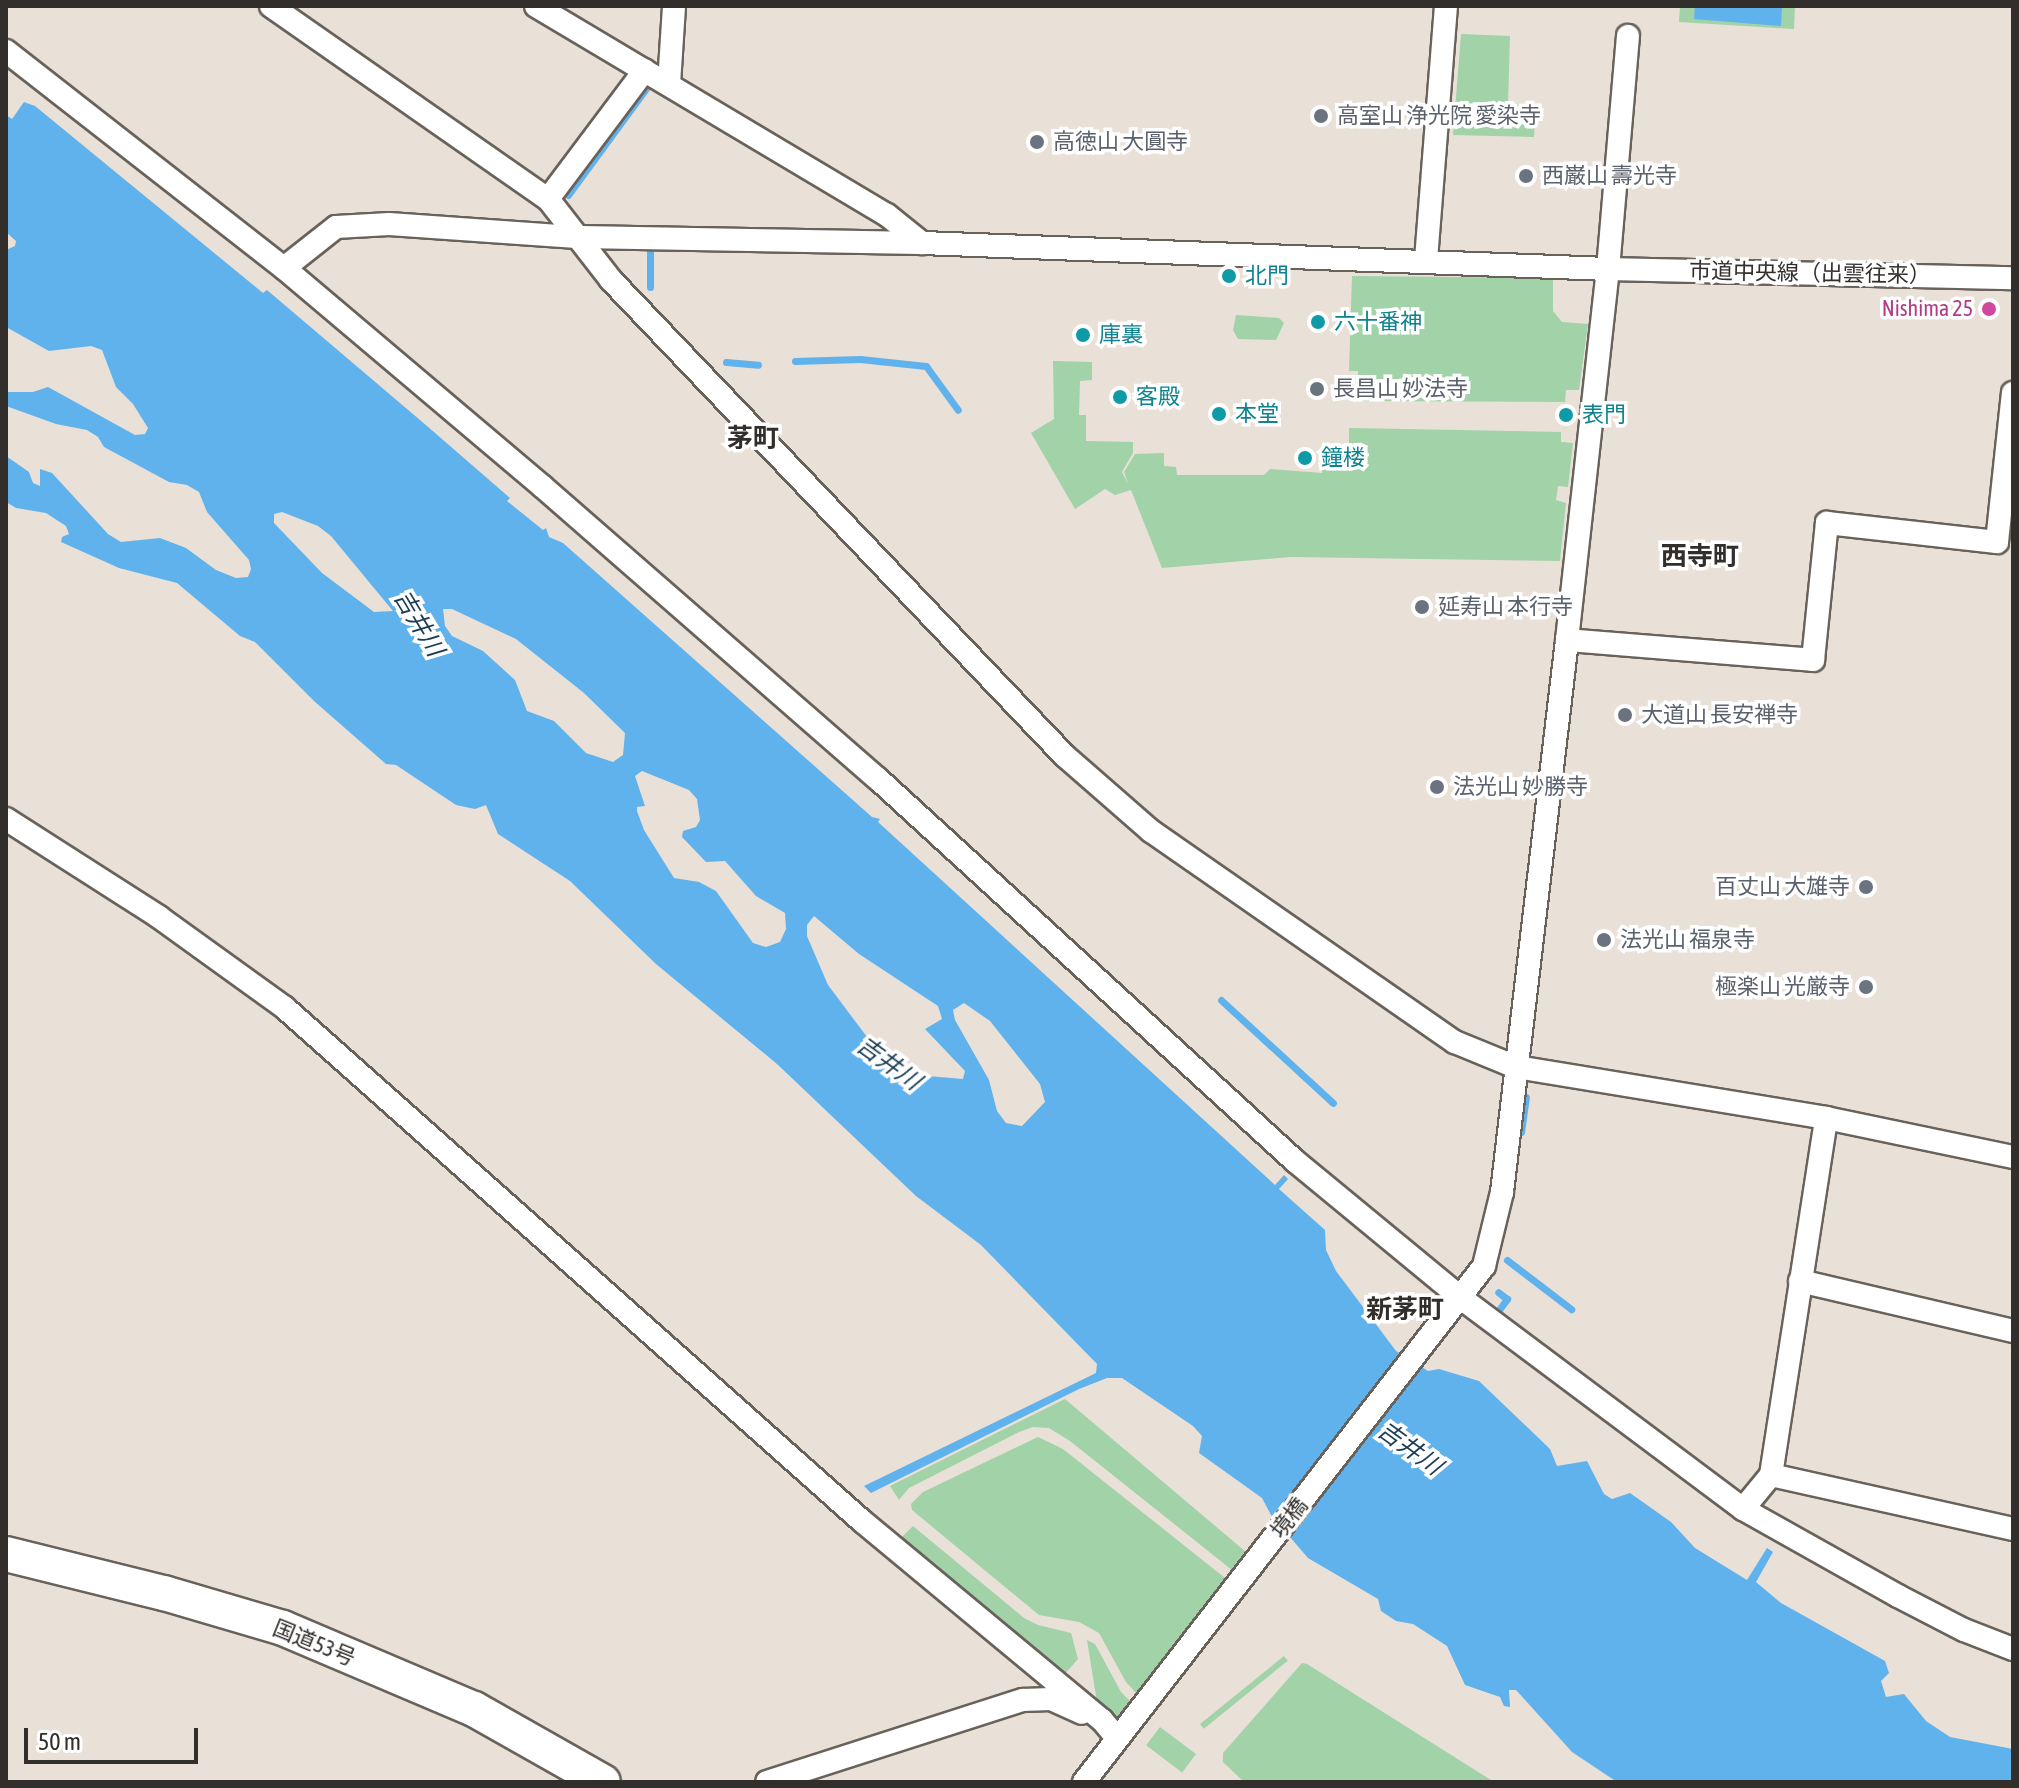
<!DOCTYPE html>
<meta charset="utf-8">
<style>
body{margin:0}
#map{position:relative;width:2019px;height:1788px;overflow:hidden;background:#e9e0d8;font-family:"Asap Condensed","Noto Sans JP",sans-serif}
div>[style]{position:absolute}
.green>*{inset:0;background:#a1d2a8;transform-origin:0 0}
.water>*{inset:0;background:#60b2ec}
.stream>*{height:7px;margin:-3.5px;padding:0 3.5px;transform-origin:3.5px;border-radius:3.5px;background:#60b2ec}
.roads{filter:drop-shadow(2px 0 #69625b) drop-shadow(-2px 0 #69625b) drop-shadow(0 2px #69625b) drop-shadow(0 -2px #69625b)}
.minor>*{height:22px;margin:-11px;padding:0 11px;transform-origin:11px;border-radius:11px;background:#fff}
.highway>*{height:34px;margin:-17px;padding:0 17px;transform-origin:17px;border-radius:17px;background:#fff}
.dots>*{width:22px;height:22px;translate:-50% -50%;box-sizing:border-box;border:4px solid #fff;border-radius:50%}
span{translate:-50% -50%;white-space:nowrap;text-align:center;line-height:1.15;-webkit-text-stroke:7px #fff;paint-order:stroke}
.worship-label{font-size:22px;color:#5b616d}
.left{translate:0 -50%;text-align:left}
.right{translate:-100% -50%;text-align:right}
.street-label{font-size:22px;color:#312e2b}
.culture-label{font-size:22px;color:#0d838f}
.hotel-label{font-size:22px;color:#b23c85}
.water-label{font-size:24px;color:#1b3e56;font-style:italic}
.quarter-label{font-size:26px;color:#312e2b;font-weight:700}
.frame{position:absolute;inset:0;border:8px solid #312e2b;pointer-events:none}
.scale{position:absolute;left:24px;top:1728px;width:174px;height:36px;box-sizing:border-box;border:4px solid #312e2b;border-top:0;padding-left:10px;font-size:24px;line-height:28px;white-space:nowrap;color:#312e2b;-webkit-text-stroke:6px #fff;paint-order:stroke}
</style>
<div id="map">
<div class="green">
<i style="clip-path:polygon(1680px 6px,1795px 6px,1794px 29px,1679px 22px)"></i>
<i style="clip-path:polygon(1461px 34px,1510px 36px,1508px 103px,1536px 104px,1534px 137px,1453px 135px)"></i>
<i style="clip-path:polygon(1352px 276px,1553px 278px,1553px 311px,1562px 322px,1588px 324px,1579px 390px,1566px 390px,1565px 402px,1358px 401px,1358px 371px,1349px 371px)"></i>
<i style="clip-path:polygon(1236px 315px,1279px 318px,1284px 323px,1276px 340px,1238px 339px,1233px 330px)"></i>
<i style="clip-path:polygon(1053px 361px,1092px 362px,1092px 380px,1080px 381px,1079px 415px,1086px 415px,1086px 441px,1133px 442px,1133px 453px,1122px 472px,1128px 484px,1124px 472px,1135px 454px,1164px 453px,1164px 466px,1176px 467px,1177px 475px,1264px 475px,1270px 469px,1322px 473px,1323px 451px,1349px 451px,1349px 428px,1561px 432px,1561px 442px,1573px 443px,1568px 487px,1558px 486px,1556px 500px,1566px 503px,1560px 561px,1290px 557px,1162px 568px,1131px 490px,1115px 495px,1105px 489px,1075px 509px,1031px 433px,1054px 419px)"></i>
<i style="clip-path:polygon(1065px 1399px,1246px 1552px,1232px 1570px,1070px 1441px,1049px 1428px,1033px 1427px,1019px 1432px,909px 1488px,899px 1500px,890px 1486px)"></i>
<i style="clip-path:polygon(1038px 1437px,1063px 1449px,1225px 1578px,1137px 1694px,1126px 1682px,1099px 1633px,1079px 1622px,1039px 1615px,912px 1510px,911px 1504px,923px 1492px)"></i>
<i style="clip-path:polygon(913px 1526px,1024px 1618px,1038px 1625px,1071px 1633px,1078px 1659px,1062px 1677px,898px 1541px)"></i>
<i style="clip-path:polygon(1087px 1640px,1095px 1644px,1121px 1692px,1130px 1701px,1116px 1721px,1097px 1702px)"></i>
<i style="left:1284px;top:1656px;width:6px;height:108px;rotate:51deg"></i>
<i style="clip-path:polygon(1302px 1663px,1307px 1664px,1494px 1782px,1244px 1782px,1223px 1762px,1223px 1753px)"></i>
<i style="left:1160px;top:1727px;width:45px;height:23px;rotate:37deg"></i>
</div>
<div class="water">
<i style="clip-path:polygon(1695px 6px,1782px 6px,1781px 26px,1694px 19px)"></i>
<i style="clip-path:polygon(evenodd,24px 102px,35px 106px,263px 293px,267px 290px,427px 426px,510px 498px,507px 501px,543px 530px,546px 528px,549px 537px,563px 543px,872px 817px,880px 819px,878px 822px,1275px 1185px,1284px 1175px,1288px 1179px,1279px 1189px,1325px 1230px,1326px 1250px,1336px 1271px,1396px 1351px,1428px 1371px,1439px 1369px,1479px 1381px,1550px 1449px,1557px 1466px,1587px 1461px,1604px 1494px,1612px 1499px,1630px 1493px,1671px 1522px,1695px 1548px,1747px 1580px,1767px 1548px,1773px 1552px,1756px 1582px,1781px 1603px,1885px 1661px,1889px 1673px,1881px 1681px,1886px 1697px,1904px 1694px,1926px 1721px,1950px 1737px,2013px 1749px,2013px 1782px,1617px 1782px,1572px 1752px,1516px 1690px,1509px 1690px,1510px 1707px,1504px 1706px,1500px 1697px,1465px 1685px,1447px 1646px,1413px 1624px,1396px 1621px,1381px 1611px,1378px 1599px,1308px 1558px,1271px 1515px,1262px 1498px,1199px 1453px,1202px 1436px,1193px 1426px,1122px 1378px,1107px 1378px,1079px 1389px,871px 1493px,864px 1486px,1096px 1373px,1097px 1364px,981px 1245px,916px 1196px,777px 1064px,656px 964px,570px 881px,498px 834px,486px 805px,475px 809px,456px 805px,396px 765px,386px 764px,314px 701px,255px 642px,240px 636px,177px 583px,119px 568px,61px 542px,62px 537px,69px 534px,66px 526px,46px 513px,16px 508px,6px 502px,6px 456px,29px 472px,33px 483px,40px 486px,40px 469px,52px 473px,108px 534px,121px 542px,160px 538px,186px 548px,216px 570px,236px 578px,248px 577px,251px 569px,249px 560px,207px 512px,199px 492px,187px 485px,169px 482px,104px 447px,98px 437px,87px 430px,56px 424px,6px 406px,6px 392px,33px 392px,48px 387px,135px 435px,145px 434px,148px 428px,133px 404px,116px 387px,102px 350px,91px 346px,49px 351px,6px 327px,6px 250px,15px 246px,16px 241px,6px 232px,6px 115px,12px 119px,24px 102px,282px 512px,318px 526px,331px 536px,393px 611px,374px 612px,322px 573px,274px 523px,274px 514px,282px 512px,24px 102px,443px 609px,452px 609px,516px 639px,584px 693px,625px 733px,623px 755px,613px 762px,586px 753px,554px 721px,527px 711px,515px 680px,483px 651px,452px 636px,445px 626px,443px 609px,24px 102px,642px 771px,689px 790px,697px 799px,700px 820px,696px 827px,683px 831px,682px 837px,706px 862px,725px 861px,756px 896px,785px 913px,786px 929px,780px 942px,766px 947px,753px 943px,716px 891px,699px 882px,674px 878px,644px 830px,637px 811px,637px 807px,645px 806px,635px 776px,642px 771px,24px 102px,814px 916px,859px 954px,938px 1006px,942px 1019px,925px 1029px,965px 1071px,963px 1079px,928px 1076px,873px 1045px,828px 985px,807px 936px,807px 925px,814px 916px,24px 102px,964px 1003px,990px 1021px,1040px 1084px,1045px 1102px,1022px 1126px,1006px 1123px,997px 1111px,989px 1080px,955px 1020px,953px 1010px,964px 1003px)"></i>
</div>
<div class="stream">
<i style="left:568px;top:195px;width:139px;rotate:-53.8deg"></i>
<i style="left:650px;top:250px;width:37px;rotate:90deg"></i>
<i style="left:795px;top:361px;width:65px;rotate:-1.8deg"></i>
<i style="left:860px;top:359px;width:66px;rotate:6.1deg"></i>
<i style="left:926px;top:366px;width:54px;rotate:54deg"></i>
<i style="left:726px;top:362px;width:32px;rotate:5deg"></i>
<i style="left:1221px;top:1000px;width:152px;rotate:42.6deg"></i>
<i style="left:1521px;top:1132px;width:35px;rotate:-82deg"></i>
<i style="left:1507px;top:1260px;width:81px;rotate:37.4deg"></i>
<i style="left:1496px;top:1314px;width:19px;rotate:-54deg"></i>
<i style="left:1507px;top:1299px;width:11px;rotate:-142deg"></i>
</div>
<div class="roads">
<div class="minor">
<i style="left:271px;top:6px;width:338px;rotate:34.9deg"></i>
<i style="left:548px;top:199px;width:103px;rotate:52.1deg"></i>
<i style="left:611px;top:280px;width:658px;rotate:46.36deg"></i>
<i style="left:1065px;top:756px;width:114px;rotate:41.1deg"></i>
<i style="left:1151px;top:831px;width:370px;rotate:34.8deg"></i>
<i style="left:1455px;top:1042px;width:66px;rotate:22.3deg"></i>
<i style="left:1516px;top:1067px;width:314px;rotate:9.3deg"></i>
<i style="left:1826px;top:1118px;width:191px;rotate:11.8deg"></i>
<i style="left:536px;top:6px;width:409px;rotate:30.8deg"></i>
<i style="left:887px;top:215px;width:45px;rotate:38.7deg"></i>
<i style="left:6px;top:51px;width:353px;rotate:38deg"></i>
<i style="left:284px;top:268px;width:339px;rotate:40.2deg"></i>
<i style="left:543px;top:487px;width:444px;rotate:41.1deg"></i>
<i style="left:878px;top:779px;width:566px;rotate:42.49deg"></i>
<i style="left:1295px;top:1161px;width:215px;rotate:39.5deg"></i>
<i style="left:1461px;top:1298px;width:352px;rotate:36.8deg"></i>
<i style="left:1743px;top:1509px;width:178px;rotate:29.3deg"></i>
<i style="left:1898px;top:1596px;width:74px;rotate:27.3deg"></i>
<i style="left:1964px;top:1630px;width:53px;rotate:21.2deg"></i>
<i style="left:669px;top:84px;width:78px;rotate:-86.3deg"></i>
<i style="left:548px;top:199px;width:161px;rotate:-53.1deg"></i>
<i style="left:1426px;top:260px;width:255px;rotate:-85.5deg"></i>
<i style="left:284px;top:268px;width:66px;rotate:-38.3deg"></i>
<i style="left:336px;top:227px;width:53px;rotate:-3.2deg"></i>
<i style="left:389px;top:224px;width:188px;rotate:4deg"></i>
<i style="left:577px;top:237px;width:345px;rotate:1deg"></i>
<i style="left:922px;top:243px;width:686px;rotate:2.17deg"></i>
<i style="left:1608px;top:269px;width:405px;rotate:1.3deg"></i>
<i style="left:1567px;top:640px;width:247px;rotate:4.6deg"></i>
<i style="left:1813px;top:660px;width:138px;rotate:-84.2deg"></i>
<i style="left:1827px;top:523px;width:171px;rotate:6.4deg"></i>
<i style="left:1997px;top:542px;width:150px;rotate:-83.9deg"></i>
<i style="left:6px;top:819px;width:182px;rotate:32.6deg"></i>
<i style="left:159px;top:917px;width:155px;rotate:35.8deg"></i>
<i style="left:285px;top:1008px;width:772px;rotate:41.64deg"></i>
<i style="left:862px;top:1521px;width:312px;rotate:39.7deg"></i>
<i style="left:1102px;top:1720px;width:23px;rotate:50deg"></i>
<i style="left:1800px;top:1281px;width:219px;rotate:13.2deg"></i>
<i style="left:1771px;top:1475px;width:248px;rotate:12.6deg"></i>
<i style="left:1743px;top:1509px;width:44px;rotate:-50.5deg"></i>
<i style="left:1771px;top:1475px;width:361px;rotate:-81.2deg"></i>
<i style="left:767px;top:1782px;width:269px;rotate:-17.8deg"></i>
<i style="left:1023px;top:1700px;width:28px;rotate:-2deg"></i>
<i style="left:1051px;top:1699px;width:34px;rotate:24deg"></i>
<i style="left:1084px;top:1782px;width:653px;rotate:-52.22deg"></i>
<i style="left:1484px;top:1266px;width:76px;rotate:-76.3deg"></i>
<i style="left:1502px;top:1192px;width:556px;rotate:-83.28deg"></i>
<i style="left:1567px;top:640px;width:373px;rotate:-83.7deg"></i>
<i style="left:1608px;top:269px;width:234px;rotate:-85.1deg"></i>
</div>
<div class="highway">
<i style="left:6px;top:1554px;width:163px;rotate:13.9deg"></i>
<i style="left:164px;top:1593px;width:124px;rotate:16.4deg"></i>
<i style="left:283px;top:1628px;width:207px;rotate:23deg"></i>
<i style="left:474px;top:1709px;width:148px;rotate:29.5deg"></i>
</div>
</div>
<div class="dots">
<i style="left:1321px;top:116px;background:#6b7280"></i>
<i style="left:1037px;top:142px;background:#6b7280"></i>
<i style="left:1526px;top:176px;background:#6b7280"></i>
<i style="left:1229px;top:276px;background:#0f9aa8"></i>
<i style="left:1989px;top:309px;background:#d1479c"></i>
<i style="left:1318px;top:322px;background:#0f9aa8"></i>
<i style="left:1083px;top:335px;background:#0f9aa8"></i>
<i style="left:1317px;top:389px;background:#6b7280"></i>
<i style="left:1120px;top:397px;background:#0f9aa8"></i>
<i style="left:1219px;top:414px;background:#0f9aa8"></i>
<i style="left:1566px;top:415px;background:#0f9aa8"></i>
<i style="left:1305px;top:458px;background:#0f9aa8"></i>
<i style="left:1422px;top:607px;background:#6b7280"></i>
<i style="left:1625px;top:715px;background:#6b7280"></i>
<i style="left:1437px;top:787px;background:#6b7280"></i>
<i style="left:1866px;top:887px;background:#6b7280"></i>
<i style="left:1604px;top:940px;background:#6b7280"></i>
<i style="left:1866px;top:987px;background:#6b7280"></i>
</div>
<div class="worship-label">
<span class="left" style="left:1337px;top:116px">高室山 浄光院 愛染寺</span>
<span class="left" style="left:1053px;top:142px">高徳山 大圓寺</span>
<span class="left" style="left:1542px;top:176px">西巌山 壽光寺</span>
<span class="left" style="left:1333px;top:389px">長昌山 妙法寺</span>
<span class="left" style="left:1438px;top:607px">延寿山 本行寺</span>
<span class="left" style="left:1641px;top:715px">大道山 長安禅寺</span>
<span class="left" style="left:1453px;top:787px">法光山 妙勝寺</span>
<span class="right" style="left:1850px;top:887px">百丈山 大雄寺</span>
<span class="left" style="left:1620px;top:940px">法光山 福泉寺</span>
<span class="right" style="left:1850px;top:987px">極楽山 光厳寺</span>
</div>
<div class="street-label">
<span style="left:1810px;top:273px;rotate:1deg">市道中央線（出雲往来）</span>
<span style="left:1289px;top:1518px;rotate:-52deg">境橋</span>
<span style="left:314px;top:1643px;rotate:22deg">国道53号</span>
</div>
<div class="culture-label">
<span class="left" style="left:1245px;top:276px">北門</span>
<span class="left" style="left:1334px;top:322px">六十番神</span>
<span class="left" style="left:1099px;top:335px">庫裏</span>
<span class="left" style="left:1136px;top:397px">客殿</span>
<span class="left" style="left:1235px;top:414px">本堂</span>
<span class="left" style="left:1582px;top:415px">表門</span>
<span class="left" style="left:1321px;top:458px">鐘楼</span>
</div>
<div class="hotel-label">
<span class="right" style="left:1973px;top:309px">Nishima 25</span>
</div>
<div class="water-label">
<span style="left:419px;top:623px;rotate:59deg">吉井川</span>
<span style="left:889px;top:1063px;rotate:36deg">吉井川</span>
<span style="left:1410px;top:1448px;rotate:36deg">吉井川</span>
</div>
<div class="quarter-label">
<span style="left:753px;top:439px">茅町</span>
<span style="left:1700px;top:557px">西寺町</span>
<span style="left:1405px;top:1310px">新茅町</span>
</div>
<div class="frame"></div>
<div class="scale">50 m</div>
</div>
